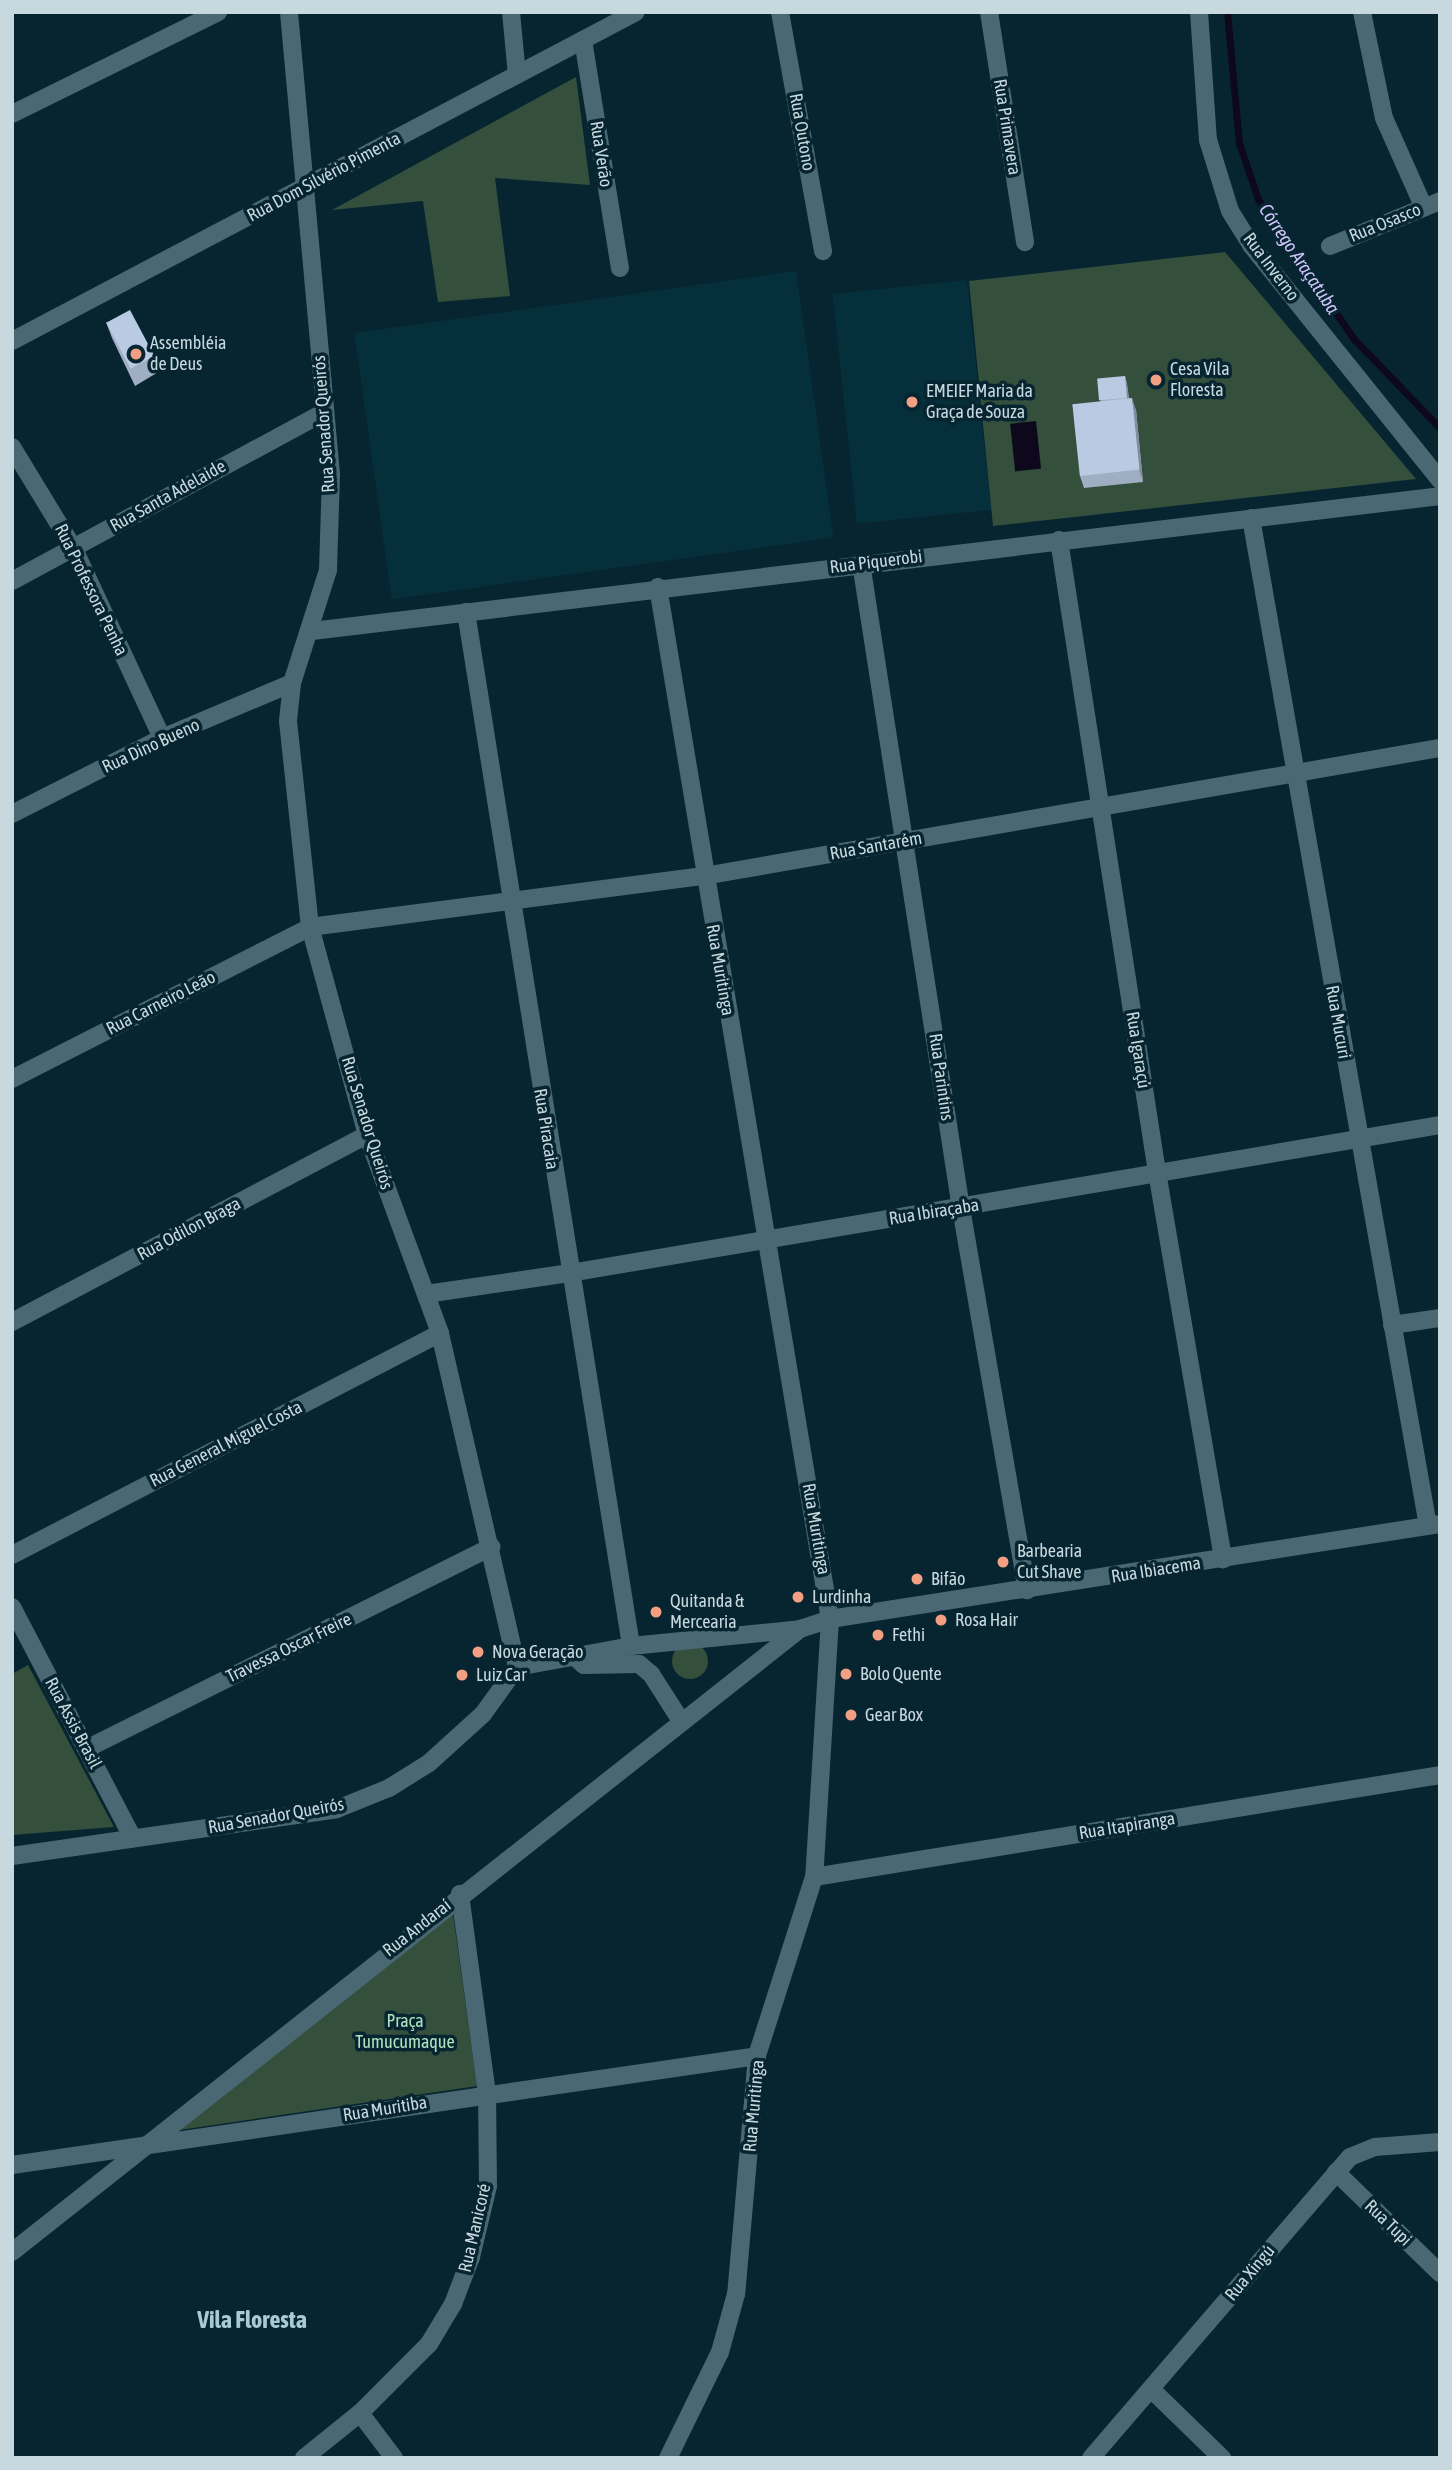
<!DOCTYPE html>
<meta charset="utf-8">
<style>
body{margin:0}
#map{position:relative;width:1452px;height:2470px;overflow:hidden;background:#072530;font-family:"Asap Condensed",sans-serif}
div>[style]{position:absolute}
.built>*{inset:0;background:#062f3c;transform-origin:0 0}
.green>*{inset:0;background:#354f3d}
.round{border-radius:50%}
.water>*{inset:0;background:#0e081d;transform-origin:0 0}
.stream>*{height:7px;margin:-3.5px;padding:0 3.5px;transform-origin:3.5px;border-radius:3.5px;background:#0e081d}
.minor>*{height:18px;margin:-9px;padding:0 9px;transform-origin:9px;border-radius:9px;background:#496873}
.tertiary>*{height:18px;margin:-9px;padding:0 9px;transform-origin:9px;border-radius:9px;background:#496873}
.wall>*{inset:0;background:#a0aec3}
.shaded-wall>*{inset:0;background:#828d9f}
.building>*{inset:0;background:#bacae3;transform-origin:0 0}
.dots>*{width:19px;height:19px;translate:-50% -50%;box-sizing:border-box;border:4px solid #072530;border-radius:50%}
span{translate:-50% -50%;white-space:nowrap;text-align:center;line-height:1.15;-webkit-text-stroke:7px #072530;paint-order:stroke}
.street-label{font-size:18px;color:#c8d8df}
.poi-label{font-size:18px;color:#c8d8df}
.left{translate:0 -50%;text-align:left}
.park-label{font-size:18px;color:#aee3bd}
.water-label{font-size:19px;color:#cfc4fa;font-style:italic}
.district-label{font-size:24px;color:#a8c9d6;font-weight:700}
.frame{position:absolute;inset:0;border:14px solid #c8d8df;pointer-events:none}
</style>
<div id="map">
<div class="built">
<i style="left:796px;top:271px;width:269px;height:446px;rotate:82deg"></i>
<i style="left:967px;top:280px;width:231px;height:135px;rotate:84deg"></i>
</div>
<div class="green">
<i style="clip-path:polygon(576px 77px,590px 185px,495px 178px,510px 296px,438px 302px,423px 201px,332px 210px)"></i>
<i style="clip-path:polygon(1225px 252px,1416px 479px,993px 526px,969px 281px)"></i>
<i class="round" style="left:672px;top:1643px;width:36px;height:36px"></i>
<i style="clip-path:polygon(28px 1665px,114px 1827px,12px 1835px,12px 1674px)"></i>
<i style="clip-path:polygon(453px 1914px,477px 2086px,166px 2132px)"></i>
</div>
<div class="water">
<i style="left:1036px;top:421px;width:48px;height:26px;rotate:84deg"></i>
</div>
<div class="stream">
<i style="left:1227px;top:12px;width:132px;rotate:84.8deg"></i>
<i style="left:1239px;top:143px;width:59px;rotate:71.3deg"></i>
<i style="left:1258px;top:199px;width:170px;rotate:55.6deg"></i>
<i style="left:1354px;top:339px;width:124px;rotate:46deg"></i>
</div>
<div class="minor">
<i style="left:511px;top:12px;width:63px;rotate:84.6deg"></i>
<i style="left:780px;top:12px;width:243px;rotate:79.8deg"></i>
<i style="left:989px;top:12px;width:233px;rotate:81.1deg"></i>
<i style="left:1199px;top:12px;width:128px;rotate:86deg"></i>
<i style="left:1208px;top:140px;width:74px;rotate:72.8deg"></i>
<i style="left:1230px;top:211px;width:40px;rotate:58deg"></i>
<i style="left:1251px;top:245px;width:302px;rotate:51.2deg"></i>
<i style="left:1362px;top:12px;width:108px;rotate:78.3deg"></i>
<i style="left:1384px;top:118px;width:98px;rotate:66deg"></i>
<i style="left:583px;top:40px;width:231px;rotate:80.8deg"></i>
<i style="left:12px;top:114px;width:230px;rotate:-26.3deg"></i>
<i style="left:1330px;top:246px;width:119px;rotate:-22.2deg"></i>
<i style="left:12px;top:447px;width:119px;rotate:58.7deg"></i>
<i style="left:74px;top:549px;width:208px;rotate:65deg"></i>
<i style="left:1251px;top:518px;width:1023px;rotate:80.04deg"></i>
<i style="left:1059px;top:540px;width:640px;rotate:81.19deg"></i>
<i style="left:1157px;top:1172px;width:393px;rotate:80.3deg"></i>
<i style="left:861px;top:563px;width:653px;rotate:81.19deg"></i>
<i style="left:961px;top:1208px;width:388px;rotate:80.2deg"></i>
<i style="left:12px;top:581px;width:355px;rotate:-28.4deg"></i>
<i style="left:658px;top:587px;width:1046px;rotate:80.54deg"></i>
<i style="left:830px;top:1619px;width:258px;rotate:93.5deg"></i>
<i style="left:814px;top:1877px;width:188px;rotate:107.7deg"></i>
<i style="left:757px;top:2056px;width:239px;rotate:95deg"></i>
<i style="left:736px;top:2294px;width:60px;rotate:105.4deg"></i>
<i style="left:720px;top:2352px;width:118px;rotate:116.1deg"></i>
<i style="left:466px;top:612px;width:1047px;rotate:80.93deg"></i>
<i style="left:312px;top:631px;width:1136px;rotate:-6.82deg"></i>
<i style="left:12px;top:814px;width:168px;rotate:-26.9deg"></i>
<i style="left:162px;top:738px;width:141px;rotate:-22.9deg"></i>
<i style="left:310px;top:927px;width:397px;rotate:-7.4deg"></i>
<i style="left:704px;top:876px;width:747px;rotate:-9.87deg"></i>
<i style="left:426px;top:1294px;width:146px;rotate:-8.3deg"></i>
<i style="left:570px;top:1273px;width:882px;rotate:-9.65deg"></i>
<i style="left:12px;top:1322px;width:401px;rotate:-27.8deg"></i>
<i style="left:1392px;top:1325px;width:49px;rotate:-8.3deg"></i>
<i style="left:12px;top:1555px;width:482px;rotate:-27.4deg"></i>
<i style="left:12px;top:1607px;width:261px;rotate:62.4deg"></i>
<i style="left:517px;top:1667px;width:116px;rotate:-10.4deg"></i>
<i style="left:631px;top:1646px;width:170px;rotate:-5.7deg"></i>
<i style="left:86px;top:1749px;width:453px;rotate:-26.5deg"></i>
<i style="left:814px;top:1877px;width:634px;rotate:-9.25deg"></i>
<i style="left:12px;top:2165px;width:753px;rotate:-8.32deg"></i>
<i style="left:1336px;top:2172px;width:145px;rotate:44.2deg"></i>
<i style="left:1152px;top:2390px;width:98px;rotate:44.2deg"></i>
<i style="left:360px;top:2413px;width:56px;rotate:52.9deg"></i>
<i style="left:304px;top:2458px;width:72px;rotate:-38.8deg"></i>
<i style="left:360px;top:2413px;width:98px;rotate:-45deg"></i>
<i style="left:429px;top:2344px;width:47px;rotate:-59deg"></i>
<i style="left:453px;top:2304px;width:50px;rotate:-69deg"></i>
<i style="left:471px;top:2257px;width:73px;rotate:-76.5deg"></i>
<i style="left:488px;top:2186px;width:92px;rotate:-90.6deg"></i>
<i style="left:487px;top:2094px;width:202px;rotate:-97.7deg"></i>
<i style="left:1091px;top:2458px;width:397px;rotate:-49.3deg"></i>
<i style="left:1350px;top:2157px;width:27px;rotate:-22deg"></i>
<i style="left:1375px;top:2147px;width:65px;rotate:-4.4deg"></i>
</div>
<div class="tertiary">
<i style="left:12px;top:341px;width:705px;rotate:-27.8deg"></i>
<i style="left:12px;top:1079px;width:335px;rotate:-27deg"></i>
<i style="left:574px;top:1656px;width:13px;rotate:42deg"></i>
<i style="left:584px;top:1665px;width:55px;rotate:-1deg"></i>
<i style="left:639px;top:1664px;width:16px;rotate:40deg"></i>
<i style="left:651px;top:1674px;width:56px;rotate:57.4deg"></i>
<i style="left:12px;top:1856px;width:328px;rotate:-8.2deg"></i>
<i style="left:337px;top:1809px;width:56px;rotate:-22deg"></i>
<i style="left:389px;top:1788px;width:47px;rotate:-32deg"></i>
<i style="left:429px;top:1763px;width:73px;rotate:-42.2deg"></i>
<i style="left:483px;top:1714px;width:58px;rotate:-54.1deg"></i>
<i style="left:517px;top:1667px;width:343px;rotate:-103deg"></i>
<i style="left:440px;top:1333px;width:211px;rotate:-110.2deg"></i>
<i style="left:367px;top:1135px;width:216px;rotate:-105.3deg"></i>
<i style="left:310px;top:927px;width:207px;rotate:-96.1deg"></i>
<i style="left:288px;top:721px;width:38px;rotate:-84deg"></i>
<i style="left:292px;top:683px;width:119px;rotate:-72.3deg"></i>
<i style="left:328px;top:570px;width:96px;rotate:-88.2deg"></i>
<i style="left:331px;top:474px;width:464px;rotate:-95.2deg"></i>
<i style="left:12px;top:2252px;width:1005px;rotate:-38.33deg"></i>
<i style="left:800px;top:1629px;width:32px;rotate:-18deg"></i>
<i style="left:830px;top:1619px;width:617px;rotate:-8.85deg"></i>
</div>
<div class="wall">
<i style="clip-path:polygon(106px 322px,154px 356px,160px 371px,135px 386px,112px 338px)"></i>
<i style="clip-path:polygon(1125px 376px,1127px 384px,1129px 398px,1136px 410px,1143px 482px,1084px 488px,1080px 476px,1100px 401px)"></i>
</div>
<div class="shaded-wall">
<i style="clip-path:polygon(1125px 376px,1127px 384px,1130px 410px,1127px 402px)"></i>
<i style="clip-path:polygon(1132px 398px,1136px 410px,1143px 482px,1139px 470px)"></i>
</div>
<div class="building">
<i style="left:130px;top:310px;width:52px;height:27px;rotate:62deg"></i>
<i style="left:1125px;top:376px;width:22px;height:28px;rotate:85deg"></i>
<i style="left:1132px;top:398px;width:72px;height:60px;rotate:84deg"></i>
</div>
<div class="dots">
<i style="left:136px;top:354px;background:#f39f84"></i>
<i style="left:1156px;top:380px;background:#f39f84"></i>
<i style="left:912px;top:402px;background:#f39f84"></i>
<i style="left:1003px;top:1562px;background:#f39f84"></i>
<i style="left:917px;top:1579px;background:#f39f84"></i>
<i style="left:798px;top:1597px;background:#f39f84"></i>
<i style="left:656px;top:1612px;background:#f39f84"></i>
<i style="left:941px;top:1620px;background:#f39f84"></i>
<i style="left:878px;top:1635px;background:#f39f84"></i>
<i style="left:478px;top:1652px;background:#f39f84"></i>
<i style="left:846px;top:1674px;background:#f39f84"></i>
<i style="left:462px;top:1675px;background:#f39f84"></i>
<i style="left:851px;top:1715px;background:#f39f84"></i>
</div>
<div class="street-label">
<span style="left:1007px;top:127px;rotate:81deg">Rua Primavera</span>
<span style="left:802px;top:132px;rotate:80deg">Rua Outono</span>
<span style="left:601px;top:154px;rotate:81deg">Rua Verão</span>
<span style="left:324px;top:177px;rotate:-28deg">Rua Dom Silvério Pimenta</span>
<span style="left:1385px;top:223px;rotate:-22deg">Rua Osasco</span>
<span style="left:1271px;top:267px;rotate:53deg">Rua Inverno</span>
<span style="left:324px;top:424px;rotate:-94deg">Rua Senador Queirós</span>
<span style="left:168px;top:496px;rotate:-29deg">Rua Santa Adelaide</span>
<span style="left:876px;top:562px;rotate:-7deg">Rua Piquerobi</span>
<span style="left:91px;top:590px;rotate:64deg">Rua Professora Penha</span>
<span style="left:151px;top:746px;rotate:-25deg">Rua Dino Bueno</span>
<span style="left:876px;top:846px;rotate:-10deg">Rua Santarém</span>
<span style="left:720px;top:970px;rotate:80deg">Rua Muritinga</span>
<span style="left:161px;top:1003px;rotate:-27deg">Rua Carneiro Leão</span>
<span style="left:1338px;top:1022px;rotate:80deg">Rua Mucuri</span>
<span style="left:1138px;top:1050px;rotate:81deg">Rua Igaraçú</span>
<span style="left:941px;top:1077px;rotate:82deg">Rua Parintins</span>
<span style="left:367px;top:1123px;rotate:73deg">Rua Senador Queirós</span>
<span style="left:546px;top:1129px;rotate:81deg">Rua Piracaia</span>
<span style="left:934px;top:1212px;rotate:-9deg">Rua Ibiraçaba</span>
<span style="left:189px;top:1229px;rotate:-28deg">Rua Odilon Braga</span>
<span style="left:226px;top:1444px;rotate:-27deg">Rua General Miguel Costa</span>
<span style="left:816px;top:1529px;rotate:80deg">Rua Muritinga</span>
<span style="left:1156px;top:1570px;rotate:-9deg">Rua Ibiacema</span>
<span style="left:289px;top:1648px;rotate:-26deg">Travessa Oscar Freire</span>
<span style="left:73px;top:1723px;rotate:62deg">Rua Assis Brasil</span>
<span style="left:276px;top:1816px;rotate:-10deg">Rua Senador Queirós</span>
<span style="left:1127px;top:1826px;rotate:-9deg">Rua Itapiranga</span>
<span style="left:417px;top:1928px;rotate:-38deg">Rua Andaraí</span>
<span style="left:754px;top:2106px;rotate:-85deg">Rua Muritinga</span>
<span style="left:385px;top:2109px;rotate:-9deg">Rua Muritiba</span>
<span style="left:1388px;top:2223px;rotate:44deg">Rua Tupi</span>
<span style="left:475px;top:2228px;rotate:-77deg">Rua Manicoré</span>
<span style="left:1250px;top:2273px;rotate:-50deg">Rua Xingú</span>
</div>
<div class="poi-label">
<span class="left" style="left:150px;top:354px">Assembléia<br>de Deus</span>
<span class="left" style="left:1170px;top:380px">Cesa Vila<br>Floresta</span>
<span class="left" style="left:926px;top:402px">EMEIEF Maria da<br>Graça de Souza</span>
<span class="left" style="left:1017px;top:1562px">Barbearia<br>Cut Shave</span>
<span class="left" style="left:931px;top:1579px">Bifão</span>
<span class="left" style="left:812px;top:1597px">Lurdinha</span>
<span class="left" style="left:670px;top:1612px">Quitanda &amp;<br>Mercearia</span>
<span class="left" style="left:955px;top:1620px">Rosa Hair</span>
<span class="left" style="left:892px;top:1635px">Fethi</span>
<span class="left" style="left:492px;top:1652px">Nova Geração</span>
<span class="left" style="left:860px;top:1674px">Bolo Quente</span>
<span class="left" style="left:476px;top:1675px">Luiz Car</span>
<span class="left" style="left:865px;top:1715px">Gear Box</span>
</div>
<div class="park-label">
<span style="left:405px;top:2032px">Praça<br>Tumucumaque</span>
</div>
<div class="water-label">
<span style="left:1299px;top:259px;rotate:56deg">Córrego Araçatuba</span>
</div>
<div class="district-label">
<span style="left:252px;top:2320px">Vila Floresta</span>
</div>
<div class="frame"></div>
</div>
